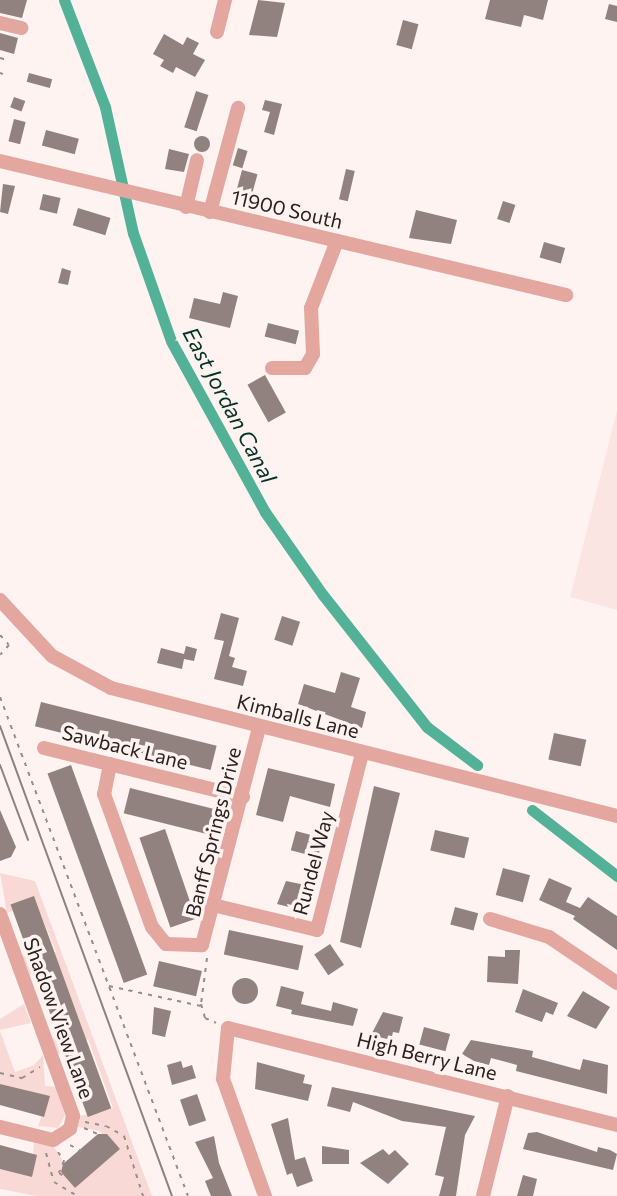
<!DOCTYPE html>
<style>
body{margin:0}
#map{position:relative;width:617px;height:1196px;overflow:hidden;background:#fef3f1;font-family:Commissioner,sans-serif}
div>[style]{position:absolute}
.built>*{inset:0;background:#fbe5e2}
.green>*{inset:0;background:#f9d9d5}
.canal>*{height:11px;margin:-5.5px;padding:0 5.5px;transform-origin:5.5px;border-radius:5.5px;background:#53b198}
.building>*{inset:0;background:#91817f;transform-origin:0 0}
.round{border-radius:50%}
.path>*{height:2px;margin-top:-1px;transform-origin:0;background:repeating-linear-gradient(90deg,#978e8c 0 4px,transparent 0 10px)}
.minor>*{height:14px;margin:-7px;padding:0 7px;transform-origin:7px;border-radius:7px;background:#e3a7a0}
.tram>*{height:2px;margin:-1px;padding:0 1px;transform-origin:1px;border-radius:1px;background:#8b8281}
span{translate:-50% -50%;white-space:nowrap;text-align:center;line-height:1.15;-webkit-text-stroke:7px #fef3f1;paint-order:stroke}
.street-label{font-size:20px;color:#292221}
.water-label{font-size:22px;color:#043227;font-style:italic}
</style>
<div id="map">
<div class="built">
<i style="clip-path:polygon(617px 410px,617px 610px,570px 597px)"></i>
</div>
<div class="green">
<i style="clip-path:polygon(0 873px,35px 881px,152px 1196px,37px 1196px,0 1189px,0 1169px,32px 1176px,34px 1141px,53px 1145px,63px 1161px,61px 1172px,75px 1188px,120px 1149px,99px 1131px,78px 1127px,80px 1116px,113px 1108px,88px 1039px,58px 1054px,52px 1038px,83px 1030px,57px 961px,29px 975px,22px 955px,33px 961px,56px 952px,34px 897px,11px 905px,13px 911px,7px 913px)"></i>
<i style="clip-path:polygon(24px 1004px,31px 1023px,0 1030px,0 1019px)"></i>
<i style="clip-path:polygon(0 1031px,15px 1072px,34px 1065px,43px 1055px,45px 1086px,56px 1087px,65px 1116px,58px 1128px,38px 1126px,49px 1096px,0 1084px)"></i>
</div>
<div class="canal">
<i style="left:64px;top:0;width:115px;rotate:69deg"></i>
<i style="left:105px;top:107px;width:129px;rotate:77.5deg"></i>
<i style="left:133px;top:233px;width:114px;rotate:70.6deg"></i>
<i style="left:171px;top:341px;width:195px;rotate:61.2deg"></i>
<i style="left:265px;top:512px;width:101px;rotate:55.1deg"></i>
<i style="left:323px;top:595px;width:168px;rotate:51.8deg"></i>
<i style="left:427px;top:727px;width:63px;rotate:37.2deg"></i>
<i style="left:532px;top:810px;width:108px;rotate:37.8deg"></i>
</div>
<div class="building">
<i style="clip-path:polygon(0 0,27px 0,22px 18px,0 13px)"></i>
<i style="clip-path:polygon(258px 0,285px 3px,277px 37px,249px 35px)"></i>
<i style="clip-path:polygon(490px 0,548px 0,543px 20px,524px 15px,521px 27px,485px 19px)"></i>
<i style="clip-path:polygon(609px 4px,617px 6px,617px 22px,605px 19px)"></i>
<i style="left:403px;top:20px;width:16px;height:26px;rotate:15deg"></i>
<i style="clip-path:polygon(0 33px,18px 38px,14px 54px,0 50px)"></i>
<i style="clip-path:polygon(164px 34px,183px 45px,187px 37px,199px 43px,193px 54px,205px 60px,195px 77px,176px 67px,173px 73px,160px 66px,164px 60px,153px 54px)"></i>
<i style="left:29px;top:73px;width:24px;height:9px;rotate:15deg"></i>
<i style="left:196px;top:91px;width:13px;height:38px;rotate:18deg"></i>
<i style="left:14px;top:97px;width:12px;height:11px;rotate:20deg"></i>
<i style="clip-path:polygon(265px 100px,282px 104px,274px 135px,264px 132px,270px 112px,262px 110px)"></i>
<i style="left:14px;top:119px;width:12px;height:23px;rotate:14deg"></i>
<i style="left:46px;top:130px;width:34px;height:16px;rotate:15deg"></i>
<i class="round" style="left:194px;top:136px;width:16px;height:16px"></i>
<i style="left:238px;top:148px;width:10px;height:18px;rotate:17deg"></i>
<i style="clip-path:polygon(169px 149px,189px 154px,184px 172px,165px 169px)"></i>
<i style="left:346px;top:169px;width:9px;height:31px;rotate:13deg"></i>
<i style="left:242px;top:170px;width:16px;height:26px;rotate:15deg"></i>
<i style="clip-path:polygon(3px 184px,15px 186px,8px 214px,0 212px)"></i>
<i style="left:43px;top:194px;width:18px;height:16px;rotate:13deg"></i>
<i style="left:503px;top:201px;width:13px;height:19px;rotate:18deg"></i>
<i style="left:78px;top:208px;width:34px;height:18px;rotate:17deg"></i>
<i style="clip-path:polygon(416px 210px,457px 220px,451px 244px,409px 238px)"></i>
<i style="left:544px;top:242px;width:22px;height:16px;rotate:16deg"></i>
<i style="clip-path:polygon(62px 268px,71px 271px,68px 285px,58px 283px)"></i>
<i style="clip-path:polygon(223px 292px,238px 296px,230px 328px,189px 318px,194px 298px,220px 304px)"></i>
<i style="left:268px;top:323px;width:32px;height:14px;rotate:14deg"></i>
<i style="left:265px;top:375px;width:43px;height:20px;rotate:61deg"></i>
<i style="clip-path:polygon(221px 613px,239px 618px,229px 656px,235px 658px,232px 667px,247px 671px,243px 686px,214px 679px,224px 641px,214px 639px)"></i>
<i style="left:282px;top:616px;width:19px;height:25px;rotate:18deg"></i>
<i style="clip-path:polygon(186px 646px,197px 649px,194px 661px,184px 659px,182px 669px,157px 663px,161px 648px,184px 654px)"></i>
<i style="clip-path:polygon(341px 672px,360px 678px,351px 707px,366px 712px,362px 728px,298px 704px,304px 684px,335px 693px)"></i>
<i style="left:41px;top:702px;width:181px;height:25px;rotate:14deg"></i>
<i style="left:554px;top:733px;width:33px;height:27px;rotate:12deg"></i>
<i style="left:71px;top:765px;width:223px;height:25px;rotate:70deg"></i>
<i style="clip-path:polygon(268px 768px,335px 784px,330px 807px,290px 796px,283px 822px,256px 815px)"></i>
<i style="clip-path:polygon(374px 786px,400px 793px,361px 948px,340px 942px)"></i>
<i style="left:130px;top:788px;width:96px;height:26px;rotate:14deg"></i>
<i style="clip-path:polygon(0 810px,16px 847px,11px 857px,0 861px)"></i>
<i style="left:165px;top:829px;width:95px;height:27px;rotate:71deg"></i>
<i style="left:435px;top:830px;width:35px;height:21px;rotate:13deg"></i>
<i style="left:296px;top:831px;width:28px;height:20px;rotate:15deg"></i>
<i style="left:503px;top:868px;width:28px;height:28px;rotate:15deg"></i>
<i style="clip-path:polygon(549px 878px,572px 888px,566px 902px,580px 908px,588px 897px,617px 916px,617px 950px,573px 919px,575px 916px,539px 900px)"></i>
<i style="clip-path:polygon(286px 881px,310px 886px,305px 911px,277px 904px)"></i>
<i style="left:34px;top:896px;width:226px;height:25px;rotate:70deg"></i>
<i style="left:455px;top:907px;width:24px;height:18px;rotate:15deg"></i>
<i style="left:229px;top:930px;width:76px;height:25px;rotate:12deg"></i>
<i style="left:330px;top:944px;width:25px;height:19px;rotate:56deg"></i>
<i style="clip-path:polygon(505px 950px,520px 950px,518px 984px,487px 982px,488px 956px,505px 957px)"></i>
<i style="left:159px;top:961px;width:44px;height:26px;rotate:13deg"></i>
<i class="round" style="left:232px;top:978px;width:26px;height:26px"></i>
<i style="clip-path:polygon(281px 986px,304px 992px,301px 1004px,331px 1011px,333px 1002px,358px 1009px,353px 1026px,291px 1014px,292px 1010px,276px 1006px)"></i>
<i style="clip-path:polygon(523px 989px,558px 1003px,553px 1015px,546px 1012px,542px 1022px,515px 1012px)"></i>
<i style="clip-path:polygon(583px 991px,610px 1007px,596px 1029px,567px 1016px)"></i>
<i style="clip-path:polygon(154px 1007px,171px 1011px,165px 1037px,152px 1034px)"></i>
<i style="clip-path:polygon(383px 1012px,403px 1017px,399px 1033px,393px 1032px,391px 1040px,371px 1035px)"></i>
<i style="left:424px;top:1027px;width:27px;height:18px;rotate:15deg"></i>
<i style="clip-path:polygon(471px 1040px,533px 1051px,532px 1057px,580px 1070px,583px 1059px,608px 1065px,607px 1094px,516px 1071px,517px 1065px,491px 1058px,489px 1065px,474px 1061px,462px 1054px)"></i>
<i style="clip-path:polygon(181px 1061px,183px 1068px,192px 1065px,196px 1078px,172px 1085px,167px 1065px)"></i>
<i style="clip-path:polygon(257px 1062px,305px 1075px,303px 1083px,312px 1085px,308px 1101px,255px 1089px)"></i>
<i style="clip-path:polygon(0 1084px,50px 1096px,44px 1117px,0 1105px)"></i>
<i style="clip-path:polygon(332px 1087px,475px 1116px,465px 1135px,456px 1196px,439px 1196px,444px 1177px,435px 1175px,446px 1127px,402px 1121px,353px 1102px,350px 1112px,327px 1106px)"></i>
<i style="left:197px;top:1094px;width:28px;height:18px;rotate:71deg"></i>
<i style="clip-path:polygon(288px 1118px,295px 1160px,305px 1157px,313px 1181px,297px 1187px,292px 1173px,287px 1175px,271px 1124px)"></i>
<i style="clip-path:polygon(537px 1132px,597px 1152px,598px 1147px,610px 1150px,617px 1154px,613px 1170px,523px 1149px,528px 1133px)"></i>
<i style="clip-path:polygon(98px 1134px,107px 1134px,120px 1149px,75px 1188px,61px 1172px,63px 1164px)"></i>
<i style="clip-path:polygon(214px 1136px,219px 1163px,232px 1196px,211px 1196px,205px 1181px,213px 1178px,195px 1142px)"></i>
<i style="clip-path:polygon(0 1145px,37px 1155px,32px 1177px,0 1169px)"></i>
<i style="clip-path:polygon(322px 1146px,349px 1150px,349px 1164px,322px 1164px)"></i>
<i style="clip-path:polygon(383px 1149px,389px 1155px,395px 1150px,409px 1164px,388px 1184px,360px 1163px)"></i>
<i style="clip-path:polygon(523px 1175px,537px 1179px,533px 1196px,517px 1196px)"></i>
</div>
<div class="path">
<i style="left:0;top:58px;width:7px;rotate:16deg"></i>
<i style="left:0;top:73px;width:3px;rotate:18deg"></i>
<i style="left:0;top:635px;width:13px;rotate:48deg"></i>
<i style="left:9px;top:645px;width:13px;rotate:132deg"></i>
<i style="left:0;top:697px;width:533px;rotate:69.36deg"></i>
<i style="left:207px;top:958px;width:46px;rotate:97.4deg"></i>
<i style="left:201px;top:1004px;width:15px;rotate:74deg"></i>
<i style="left:205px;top:1018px;width:12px;rotate:24deg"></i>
<i style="left:109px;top:986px;width:94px;rotate:12.3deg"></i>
<i style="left:0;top:1073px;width:23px;rotate:13deg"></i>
<i style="left:22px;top:1078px;width:21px;rotate:-31deg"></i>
<i style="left:85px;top:1122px;width:21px;rotate:11deg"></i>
<i style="left:106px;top:1126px;width:21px;rotate:29deg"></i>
<i style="left:124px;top:1136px;width:63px;rotate:72.4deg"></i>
<i style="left:84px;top:1128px;width:20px;rotate:24deg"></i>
<i style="left:70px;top:1145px;width:13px;rotate:29deg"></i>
<i style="left:58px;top:1152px;width:11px;rotate:56deg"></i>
<i style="left:64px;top:1161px;width:13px;rotate:113deg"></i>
<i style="left:59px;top:1173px;width:7px;rotate:34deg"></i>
<i style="left:46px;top:1153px;width:30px;rotate:75deg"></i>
<i style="left:54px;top:1182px;width:27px;rotate:31deg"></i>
</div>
<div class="minor">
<i style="left:0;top:23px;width:22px;rotate:13deg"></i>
<i style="left:217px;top:32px;width:33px;rotate:-76deg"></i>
<i style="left:0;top:161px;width:582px;rotate:13.32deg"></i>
<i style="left:186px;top:207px;width:48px;rotate:-76.8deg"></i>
<i style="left:210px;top:212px;width:108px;rotate:-74.9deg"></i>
<i style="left:272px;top:368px;width:33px"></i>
<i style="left:305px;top:368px;width:16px;rotate:-60deg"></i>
<i style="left:313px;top:354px;width:46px;rotate:-92.5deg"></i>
<i style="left:311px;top:308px;width:72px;rotate:-68.8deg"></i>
<i style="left:0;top:600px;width:76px;rotate:47.1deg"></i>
<i style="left:52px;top:656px;width:67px;rotate:28.5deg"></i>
<i style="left:111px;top:688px;width:522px;rotate:14.2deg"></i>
<i style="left:44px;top:748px;width:205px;rotate:13.8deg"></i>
<i style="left:110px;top:764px;width:31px;rotate:101deg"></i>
<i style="left:104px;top:794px;width:141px;rotate:70.2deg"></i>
<i style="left:152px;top:927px;width:22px;rotate:51deg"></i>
<i style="left:166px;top:944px;width:36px;rotate:2deg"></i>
<i style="left:202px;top:945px;width:225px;rotate:-75.3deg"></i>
<i style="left:217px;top:906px;width:103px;rotate:13.5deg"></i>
<i style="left:317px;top:930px;width:183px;rotate:-75.7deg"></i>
<i style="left:0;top:914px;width:215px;rotate:70.1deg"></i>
<i style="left:73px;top:1116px;width:13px;rotate:103deg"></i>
<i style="left:70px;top:1129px;width:20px;rotate:147deg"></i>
<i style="left:53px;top:1140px;width:55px;rotate:-166.2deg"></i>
<i style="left:490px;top:919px;width:62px;rotate:17deg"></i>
<i style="left:549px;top:937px;width:82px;rotate:34.1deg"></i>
<i style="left:265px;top:1196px;width:124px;rotate:-109.7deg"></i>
<i style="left:223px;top:1079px;width:51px;rotate:-84.4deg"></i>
<i style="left:228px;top:1028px;width:401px;rotate:14deg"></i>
<i style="left:483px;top:1196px;width:103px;rotate:-76deg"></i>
</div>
<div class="tram">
<i style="left:0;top:726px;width:500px;rotate:69.9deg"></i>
<i style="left:0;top:765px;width:80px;rotate:69.5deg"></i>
</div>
<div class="street-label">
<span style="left:287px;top:209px;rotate:13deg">11900 South</span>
<span style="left:298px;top:716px;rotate:14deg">Kimballs Lane</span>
<span style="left:125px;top:747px;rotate:14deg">Sawback Lane</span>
<span style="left:213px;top:832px;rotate:-76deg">Banff Springs Drive</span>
<span style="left:313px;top:863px;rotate:-75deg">Rundel Way</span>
<span style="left:59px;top:1018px;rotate:70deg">Shadow View Lane</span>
<span style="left:427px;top:1056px;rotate:14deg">High Berry Lane</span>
</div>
<div class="water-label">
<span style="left:230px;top:405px;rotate:62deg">East Jordan Canal</span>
</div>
</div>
